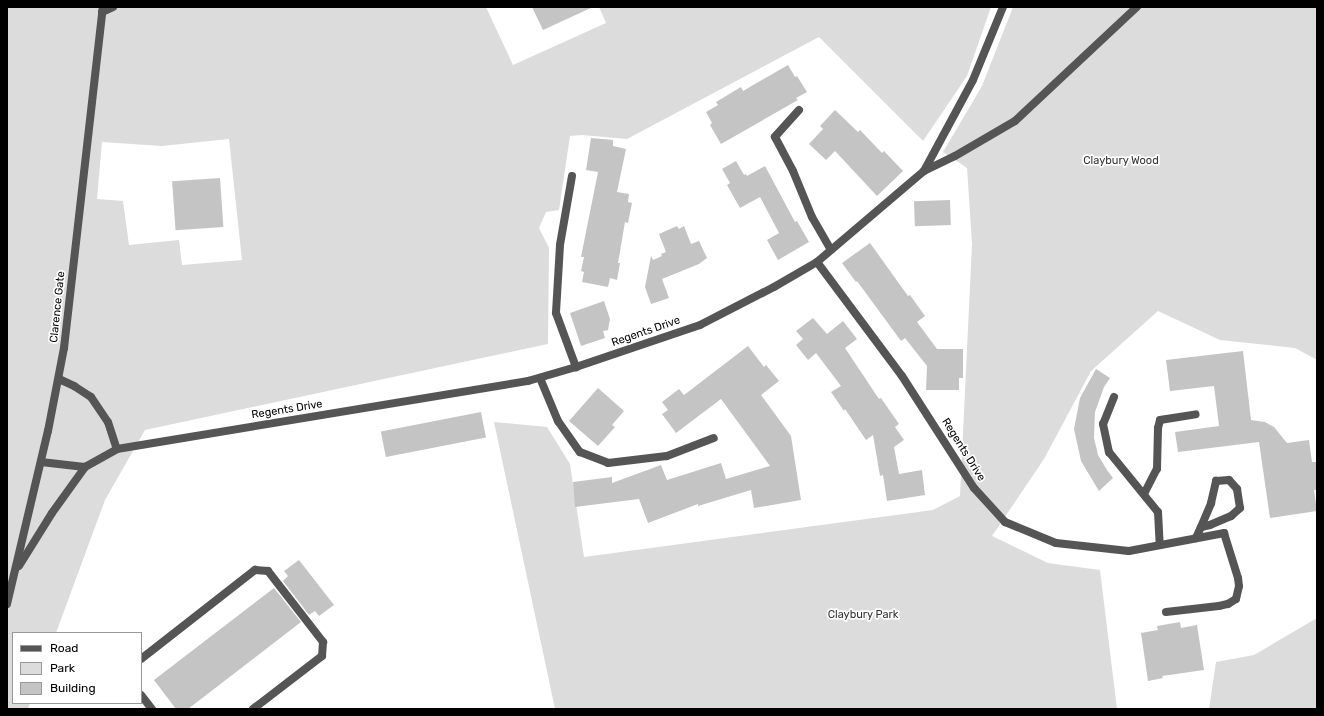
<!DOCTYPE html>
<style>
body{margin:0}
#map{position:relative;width:1324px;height:716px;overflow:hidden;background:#fff;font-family:Rubik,sans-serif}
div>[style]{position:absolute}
.green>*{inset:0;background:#dcdcdc}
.building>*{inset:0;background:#c4c4c4;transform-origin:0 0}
.service>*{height:8px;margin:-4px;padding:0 4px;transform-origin:4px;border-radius:4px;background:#555}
.minor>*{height:8px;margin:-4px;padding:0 4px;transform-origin:4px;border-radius:4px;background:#555}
span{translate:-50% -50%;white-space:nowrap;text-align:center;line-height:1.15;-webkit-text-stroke:3.5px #fff;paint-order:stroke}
.park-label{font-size:11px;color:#333}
.street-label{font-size:11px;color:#000}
.frame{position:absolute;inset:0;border:8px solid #000;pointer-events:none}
.legend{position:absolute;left:12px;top:632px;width:130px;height:72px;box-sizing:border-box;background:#fff;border:1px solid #999;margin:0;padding:5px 7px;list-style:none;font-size:12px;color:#000}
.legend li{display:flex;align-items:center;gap:8px;height:20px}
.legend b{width:20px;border:1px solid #999}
</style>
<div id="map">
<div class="green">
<i style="clip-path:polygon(evenodd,7px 7px,486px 7px,513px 65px,606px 23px,599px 7px,991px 7px,967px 76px,923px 141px,819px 37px,627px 139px,582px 135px,570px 136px,559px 210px,546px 212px,539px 228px,549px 248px,548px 344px,145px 430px,105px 500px,56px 633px,13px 633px,13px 703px,30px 703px,28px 709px,7px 709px,7px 7px,229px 139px,242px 260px,182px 265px,179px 240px,129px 245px,123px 201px,97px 199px,102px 142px,162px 146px,229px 139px)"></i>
<i style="clip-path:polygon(1013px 7px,1317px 7px,1317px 360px,1295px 348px,1220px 340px,1158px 311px,1091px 371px,1044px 459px,992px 536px,1048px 563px,1100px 570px,1117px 709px,555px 709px,494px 422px,547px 427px,570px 464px,584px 557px,933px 510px,960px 496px,972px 244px,967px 168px,943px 152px,982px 86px)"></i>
<i style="clip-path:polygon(1317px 618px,1317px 709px,1209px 709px,1216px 662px,1254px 655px)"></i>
</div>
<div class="building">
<i style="clip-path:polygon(532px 7px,593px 7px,543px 30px)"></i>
<i style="clip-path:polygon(788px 65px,795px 77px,797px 76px,807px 92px,796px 98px,798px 100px,721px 144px,710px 125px,712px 123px,706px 112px,718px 105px,716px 102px,741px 87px,743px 91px)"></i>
<i style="clip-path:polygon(835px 110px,858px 132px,860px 130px,882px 153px,884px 151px,903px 171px,877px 196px,835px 151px,826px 160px,809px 144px,823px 129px,820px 126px)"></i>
<i style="clip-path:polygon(591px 138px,613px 140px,613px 146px,626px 149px,617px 192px,629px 194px,628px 202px,632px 203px,628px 223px,625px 222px,618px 263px,620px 263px,617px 280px,610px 278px,608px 287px,582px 282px,584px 272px,581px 271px,584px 257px,581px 257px,598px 172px,586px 170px)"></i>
<i style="clip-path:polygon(736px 161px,744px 175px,746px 174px,747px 176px,765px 166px,795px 222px,797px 221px,809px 242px,778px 260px,767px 240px,779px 233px,760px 197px,740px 208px,727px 185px,730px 183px,722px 169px)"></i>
<i style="left:220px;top:178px;width:49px;height:48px;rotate:86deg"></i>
<i style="left:950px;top:200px;width:25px;height:36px;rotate:88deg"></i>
<i style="clip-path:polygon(677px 226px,679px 229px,684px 226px,691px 244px,699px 241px,707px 258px,699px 264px,662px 279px,669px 298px,651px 304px,645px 287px,651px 256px,653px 260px,662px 256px,661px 254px,666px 252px,659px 234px)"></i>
<i style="clip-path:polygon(870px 243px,908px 296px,910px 295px,925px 316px,917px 322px,937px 349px,963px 349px,963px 378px,959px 378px,959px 390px,926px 390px,927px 366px,905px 338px,901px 341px,857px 281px,856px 282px,842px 263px)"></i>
<i style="clip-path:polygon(604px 301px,610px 319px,608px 330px,603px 331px,605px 338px,581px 346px,570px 313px)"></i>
<i style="clip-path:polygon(813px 318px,827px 334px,843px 321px,857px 339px,845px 348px,879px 399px,881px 398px,899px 424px,895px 427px,904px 440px,894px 447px,899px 474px,922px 470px,925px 495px,887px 501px,883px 475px,880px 476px,873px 435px,866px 440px,845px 409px,844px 411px,831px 392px,841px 386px,816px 353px,808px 360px,796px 345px,803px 339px,796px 331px)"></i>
<i style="clip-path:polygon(748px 346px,764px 367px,766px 365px,779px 381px,761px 395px,791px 436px,801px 500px,754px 508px,751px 490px,698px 506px,698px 504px,648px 523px,639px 499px,575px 507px,573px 482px,612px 477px,612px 483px,661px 465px,667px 480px,721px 463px,726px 479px,770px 466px,721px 399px,676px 433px,662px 414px,668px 410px,662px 402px,679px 389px,684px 395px)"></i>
<i style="clip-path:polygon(1243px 351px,1251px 420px,1265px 422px,1274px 427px,1287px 443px,1309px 440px,1312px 462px,1317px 462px,1317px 490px,1314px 490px,1317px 511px,1270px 518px,1259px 442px,1178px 452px,1175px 432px,1219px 426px,1214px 386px,1170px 391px,1166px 360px)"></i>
<i style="clip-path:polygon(1096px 369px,1110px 378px,1104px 387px,1095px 412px,1094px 438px,1098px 455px,1107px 470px,1113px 478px,1099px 491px,1081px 461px,1074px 429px,1080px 398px)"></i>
<i style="clip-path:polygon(598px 388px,624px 411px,612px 425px,615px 427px,598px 446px,569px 421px)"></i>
<i style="left:481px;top:412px;width:26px;height:102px;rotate:79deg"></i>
<i style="clip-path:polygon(299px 560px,334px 605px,319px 616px,315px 611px,309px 615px,283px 581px,288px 576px,284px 571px)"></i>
<i style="clip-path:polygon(274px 588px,301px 622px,188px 709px,176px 709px,154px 680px)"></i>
<i style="clip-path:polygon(1180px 622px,1181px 628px,1197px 625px,1204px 670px,1162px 676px,1163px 678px,1148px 681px,1141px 633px,1158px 630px,1157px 626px)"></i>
</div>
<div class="service">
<i style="left:102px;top:12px;width:12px;rotate:-24deg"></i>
<i style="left:799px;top:110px;width:36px;rotate:132deg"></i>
<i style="left:775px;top:137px;width:38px;rotate:62deg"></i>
<i style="left:793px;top:171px;width:50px;rotate:67.6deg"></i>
<i style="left:812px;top:217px;width:38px;rotate:60deg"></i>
<i style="left:955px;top:156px;width:69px;rotate:-30.3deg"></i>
<i style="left:1015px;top:121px;width:167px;rotate:-43.1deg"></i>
<i style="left:924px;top:171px;width:103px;rotate:-61.7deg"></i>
<i style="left:973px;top:80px;width:79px;rotate:-67.7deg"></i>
<i style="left:572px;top:176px;width:70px;rotate:99.9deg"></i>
<i style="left:560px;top:245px;width:68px;rotate:93.4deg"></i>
<i style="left:556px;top:313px;width:58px;rotate:69.7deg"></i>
<i style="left:1114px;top:397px;width:29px;rotate:112deg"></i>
<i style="left:1103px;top:424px;width:29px;rotate:78deg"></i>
<i style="left:1109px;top:452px;width:77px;rotate:50.8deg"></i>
<i style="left:1158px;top:512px;width:33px;rotate:87deg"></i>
<i style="left:1144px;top:494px;width:28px;rotate:-63deg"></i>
<i style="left:1157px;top:469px;width:41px;rotate:-88.6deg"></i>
<i style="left:1158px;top:428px;width:8px;rotate:-76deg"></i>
<i style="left:1160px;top:420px;width:36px;rotate:-9deg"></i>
<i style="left:1196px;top:538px;width:12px;rotate:-66deg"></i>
<i style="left:1201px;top:527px;width:26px;rotate:-67deg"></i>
<i style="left:1211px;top:503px;width:23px;rotate:-77deg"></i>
<i style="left:1216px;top:481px;width:13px;rotate:-4deg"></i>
<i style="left:1229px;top:480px;width:12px;rotate:48deg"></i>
<i style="left:1237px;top:489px;width:19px;rotate:81deg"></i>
<i style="left:1240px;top:508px;width:12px;rotate:138deg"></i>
<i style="left:1231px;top:516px;width:23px;rotate:157deg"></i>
<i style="left:1210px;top:525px;width:9px;rotate:167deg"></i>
<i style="left:1166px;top:612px;width:53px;rotate:-6.5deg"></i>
<i style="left:1219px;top:606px;width:9px;rotate:-13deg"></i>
<i style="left:1228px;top:604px;width:9px;rotate:-32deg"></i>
<i style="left:1236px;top:599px;width:13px;rotate:-77deg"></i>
<i style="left:1239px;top:586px;width:8px;rotate:-97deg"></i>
<i style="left:1238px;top:578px;width:47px;rotate:-107.3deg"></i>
<i style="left:141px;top:659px;width:145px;rotate:-38deg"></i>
<i style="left:255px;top:570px;width:13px;rotate:4deg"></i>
<i style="left:268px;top:571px;width:90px;rotate:52.2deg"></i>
<i style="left:323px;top:642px;width:14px;rotate:94deg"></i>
<i style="left:322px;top:656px;width:87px;rotate:142.5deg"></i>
<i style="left:141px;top:695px;width:18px;rotate:52deg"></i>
</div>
<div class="minor">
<i style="left:817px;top:262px;width:142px;rotate:53.3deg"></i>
<i style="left:902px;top:376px;width:133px;rotate:57.3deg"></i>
<i style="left:974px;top:488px;width:46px;rotate:47.6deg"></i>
<i style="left:1005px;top:522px;width:55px;rotate:22.4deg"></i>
<i style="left:1056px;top:543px;width:73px;rotate:6.3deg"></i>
<i style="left:1129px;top:551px;width:97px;rotate:-10.7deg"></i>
<i style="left:540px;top:378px;width:47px;rotate:67.3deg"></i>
<i style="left:558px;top:421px;width:38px;rotate:55deg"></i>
<i style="left:580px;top:452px;width:30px;rotate:21deg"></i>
<i style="left:608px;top:463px;width:59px;rotate:-6.8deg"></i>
<i style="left:667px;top:456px;width:50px;rotate:-21deg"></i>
<i style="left:59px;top:379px;width:17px;rotate:25deg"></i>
<i style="left:74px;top:386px;width:20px;rotate:33deg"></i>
<i style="left:91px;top:397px;width:30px;rotate:56deg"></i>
<i style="left:108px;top:422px;width:28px;rotate:72deg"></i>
<i style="left:41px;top:462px;width:44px;rotate:6.5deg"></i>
<i style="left:85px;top:467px;width:37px;rotate:-29deg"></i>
<i style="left:117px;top:449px;width:417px;rotate:-9.4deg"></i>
<i style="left:528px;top:381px;width:50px;rotate:-16.3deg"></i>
<i style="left:576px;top:367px;width:131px;rotate:-18.7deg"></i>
<i style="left:700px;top:325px;width:83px;rotate:-27.2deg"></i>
<i style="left:774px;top:287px;width:50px;rotate:-30.2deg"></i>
<i style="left:817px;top:262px;width:140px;rotate:-40.4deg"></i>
<i style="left:924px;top:171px;width:34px;rotate:-26deg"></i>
<i style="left:19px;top:566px;width:62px;rotate:-58.1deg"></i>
<i style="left:52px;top:513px;width:57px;rotate:-54.3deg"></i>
<i style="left:7px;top:604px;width:178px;rotate:-76.7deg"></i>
<i style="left:48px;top:431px;width:85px;rotate:-79.1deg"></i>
<i style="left:64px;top:348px;width:343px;rotate:-83.5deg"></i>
</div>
<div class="park-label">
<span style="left:1121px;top:161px">Claybury Wood</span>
<span style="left:863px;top:615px">Claybury Park</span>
</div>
<div class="street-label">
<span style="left:58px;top:307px;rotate:-84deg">Clarence Gate</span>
<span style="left:646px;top:332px;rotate:-19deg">Regents Drive</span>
<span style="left:287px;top:410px;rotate:-9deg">Regents Drive</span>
<span style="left:963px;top:450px;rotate:58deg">Regents Drive</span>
</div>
<div class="frame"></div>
<ul class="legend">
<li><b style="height:5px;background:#555"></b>Road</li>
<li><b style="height:11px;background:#dcdcdc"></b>Park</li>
<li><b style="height:11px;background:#c4c4c4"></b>Building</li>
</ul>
</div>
